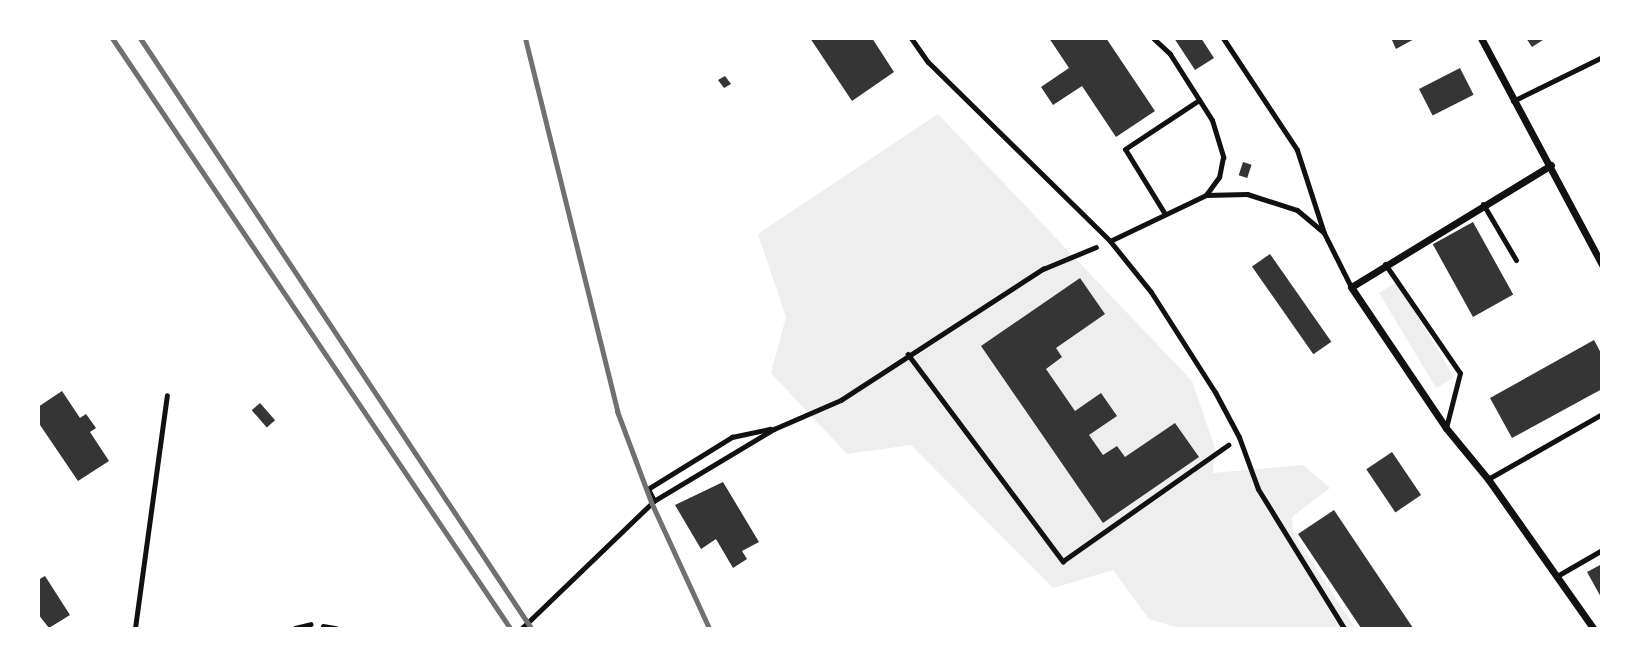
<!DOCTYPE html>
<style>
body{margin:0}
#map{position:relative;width:1640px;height:667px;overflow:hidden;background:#fff;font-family:Ubuntu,sans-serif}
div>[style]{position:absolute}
.green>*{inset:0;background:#eee;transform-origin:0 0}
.building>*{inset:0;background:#353535;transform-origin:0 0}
.path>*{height:4.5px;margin:-2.25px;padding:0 2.25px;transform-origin:2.25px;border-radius:2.25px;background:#111}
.service>*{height:5px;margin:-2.5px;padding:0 2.5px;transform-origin:2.5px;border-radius:2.5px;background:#111}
.minor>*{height:7px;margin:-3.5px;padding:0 3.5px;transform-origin:3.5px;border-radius:3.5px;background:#111}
.rail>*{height:5px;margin:-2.5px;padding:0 2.5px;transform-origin:2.5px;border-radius:2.5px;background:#707070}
span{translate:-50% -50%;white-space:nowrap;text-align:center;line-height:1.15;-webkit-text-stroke:6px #fff;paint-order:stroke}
.frame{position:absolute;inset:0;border:40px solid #fff;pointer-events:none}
</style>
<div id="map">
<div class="green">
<i style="clip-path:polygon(938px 114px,1192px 381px,1215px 448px,1213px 473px,1303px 465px,1330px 488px,1292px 517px,1293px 532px,1355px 628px,1180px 628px,1149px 619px,1113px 570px,1053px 588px,911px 445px,847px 454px,771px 373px,786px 317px,758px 234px)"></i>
<i style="left:1397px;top:282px;width:111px;height:21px;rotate:59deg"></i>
</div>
<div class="building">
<i style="clip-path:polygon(810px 38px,872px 38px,894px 72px,852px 101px)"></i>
<i style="clip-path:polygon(1049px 38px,1106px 38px,1155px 111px,1116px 137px,1082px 86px,1053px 105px,1041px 87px,1069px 68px)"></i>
<i style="clip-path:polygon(1174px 38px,1201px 38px,1214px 58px,1195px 70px)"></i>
<i style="clip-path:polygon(1391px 38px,1416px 38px,1396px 49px)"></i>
<i style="clip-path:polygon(1526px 38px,1546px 38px,1532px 47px)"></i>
<i style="left:1460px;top:68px;width:30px;height:46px;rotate:63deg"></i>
<i style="clip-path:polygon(725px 76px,731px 84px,724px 88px,718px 80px)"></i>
<i style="left:1243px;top:162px;width:9px;height:14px;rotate:18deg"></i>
<i style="left:1473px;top:222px;width:83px;height:46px;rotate:61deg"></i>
<i style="left:1270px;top:254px;width:107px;height:22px;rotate:55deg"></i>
<i style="clip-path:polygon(1080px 278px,1105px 314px,1056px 348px,1062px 357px,1046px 369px,1075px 411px,1101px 393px,1117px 416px,1089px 435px,1103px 455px,1117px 446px,1125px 457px,1175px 423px,1199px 457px,1103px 523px,981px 346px)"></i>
<i style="clip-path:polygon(1594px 340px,1602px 355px,1602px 389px,1512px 438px,1490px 398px)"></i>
<i style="clip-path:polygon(62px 391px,80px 418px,86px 414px,96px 428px,90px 432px,109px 461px,78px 481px,38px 422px,38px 407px)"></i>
<i style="left:260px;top:403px;width:23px;height:11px;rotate:49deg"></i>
<i style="left:1392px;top:452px;width:52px;height:31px;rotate:56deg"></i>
<i style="clip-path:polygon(723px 482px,759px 542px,742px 551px,747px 559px,733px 568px,716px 539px,701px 549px,675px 505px)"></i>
<i style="clip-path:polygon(1334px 510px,1413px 628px,1361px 628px,1298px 534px)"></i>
<i style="clip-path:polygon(1602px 564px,1602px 599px,1587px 572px)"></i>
<i style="clip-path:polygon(45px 576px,70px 615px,49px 628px,38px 614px,38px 580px)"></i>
</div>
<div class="path">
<i style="left:908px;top:354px;width:259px;rotate:53.2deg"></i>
<i style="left:1063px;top:561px;width:202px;rotate:-35.1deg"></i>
<i style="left:654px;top:501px;width:13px;rotate:-117deg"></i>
<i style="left:648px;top:489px;width:99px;rotate:-31.8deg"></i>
<i style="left:732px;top:437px;width:39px;rotate:-12deg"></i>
<i style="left:323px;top:626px;width:13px;rotate:9deg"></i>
<i style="left:522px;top:628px;width:183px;rotate:-43.9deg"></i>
<i style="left:654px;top:501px;width:140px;rotate:-31deg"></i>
<i style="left:774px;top:429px;width:73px;rotate:-23.4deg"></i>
<i style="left:841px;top:400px;width:241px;rotate:-33deg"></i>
<i style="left:1043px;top:269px;width:57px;rotate:-22.5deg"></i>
</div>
<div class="service">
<i style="left:911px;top:38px;width:29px;rotate:55deg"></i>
<i style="left:928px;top:62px;width:255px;rotate:44.5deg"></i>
<i style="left:1153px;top:38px;width:23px;rotate:43deg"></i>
<i style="left:1170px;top:54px;width:78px;rotate:57.5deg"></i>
<i style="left:1212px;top:120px;width:39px;rotate:73deg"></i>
<i style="left:1223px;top:157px;width:20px;rotate:101deg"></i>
<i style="left:1219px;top:177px;width:22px;rotate:126deg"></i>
<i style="left:1206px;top:195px;width:41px;rotate:-1.4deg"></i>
<i style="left:1247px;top:194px;width:52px;rotate:17.7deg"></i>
<i style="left:1297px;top:210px;width:35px;rotate:40deg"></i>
<i style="left:1324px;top:233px;width:60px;rotate:63.4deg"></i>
<i style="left:1223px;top:38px;width:134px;rotate:56.5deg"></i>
<i style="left:1297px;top:150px;width:87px;rotate:72deg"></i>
<i style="left:1513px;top:101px;width:99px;rotate:-26.3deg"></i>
<i style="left:1206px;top:195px;width:106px;rotate:154.4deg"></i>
<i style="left:1110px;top:241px;width:65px;rotate:51.2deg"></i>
<i style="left:1151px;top:292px;width:119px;rotate:57.4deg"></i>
<i style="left:1215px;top:392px;width:51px;rotate:61.9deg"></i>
<i style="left:1239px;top:437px;width:55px;rotate:69.9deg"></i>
<i style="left:1258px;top:489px;width:163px;rotate:58.3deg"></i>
<i style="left:1483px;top:204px;width:65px;rotate:59.5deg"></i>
<i style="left:1165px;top:214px;width:76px;rotate:-121.6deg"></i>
<i style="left:1125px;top:149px;width:89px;rotate:-33.5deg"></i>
<i style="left:1385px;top:264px;width:132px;rotate:55.5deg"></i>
<i style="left:1460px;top:373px;width:57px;rotate:104.3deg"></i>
<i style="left:1488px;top:479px;width:131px;rotate:-29.7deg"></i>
<i style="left:1557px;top:576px;width:52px;rotate:-30deg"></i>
<i style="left:135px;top:628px;width:235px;rotate:-82.2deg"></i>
<i style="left:295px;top:628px;width:16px;rotate:-14deg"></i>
</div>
<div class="minor">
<i style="left:1481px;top:38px;width:257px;rotate:61.9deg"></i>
<i style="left:1551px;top:165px;width:234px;rotate:148.6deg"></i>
<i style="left:1351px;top:287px;width:170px;rotate:56deg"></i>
<i style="left:1446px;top:428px;width:66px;rotate:50.5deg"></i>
<i style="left:1488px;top:479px;width:182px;rotate:54.8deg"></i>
</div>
<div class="rail">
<i style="left:112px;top:38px;width:712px;rotate:56deg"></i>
<i style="left:140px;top:38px;width:708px;rotate:56.47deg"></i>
<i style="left:525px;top:38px;width:384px;rotate:76.1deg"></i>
<i style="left:617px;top:411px;width:97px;rotate:69.5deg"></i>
<i style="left:651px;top:502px;width:139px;rotate:65.3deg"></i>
</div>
<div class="frame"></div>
</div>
